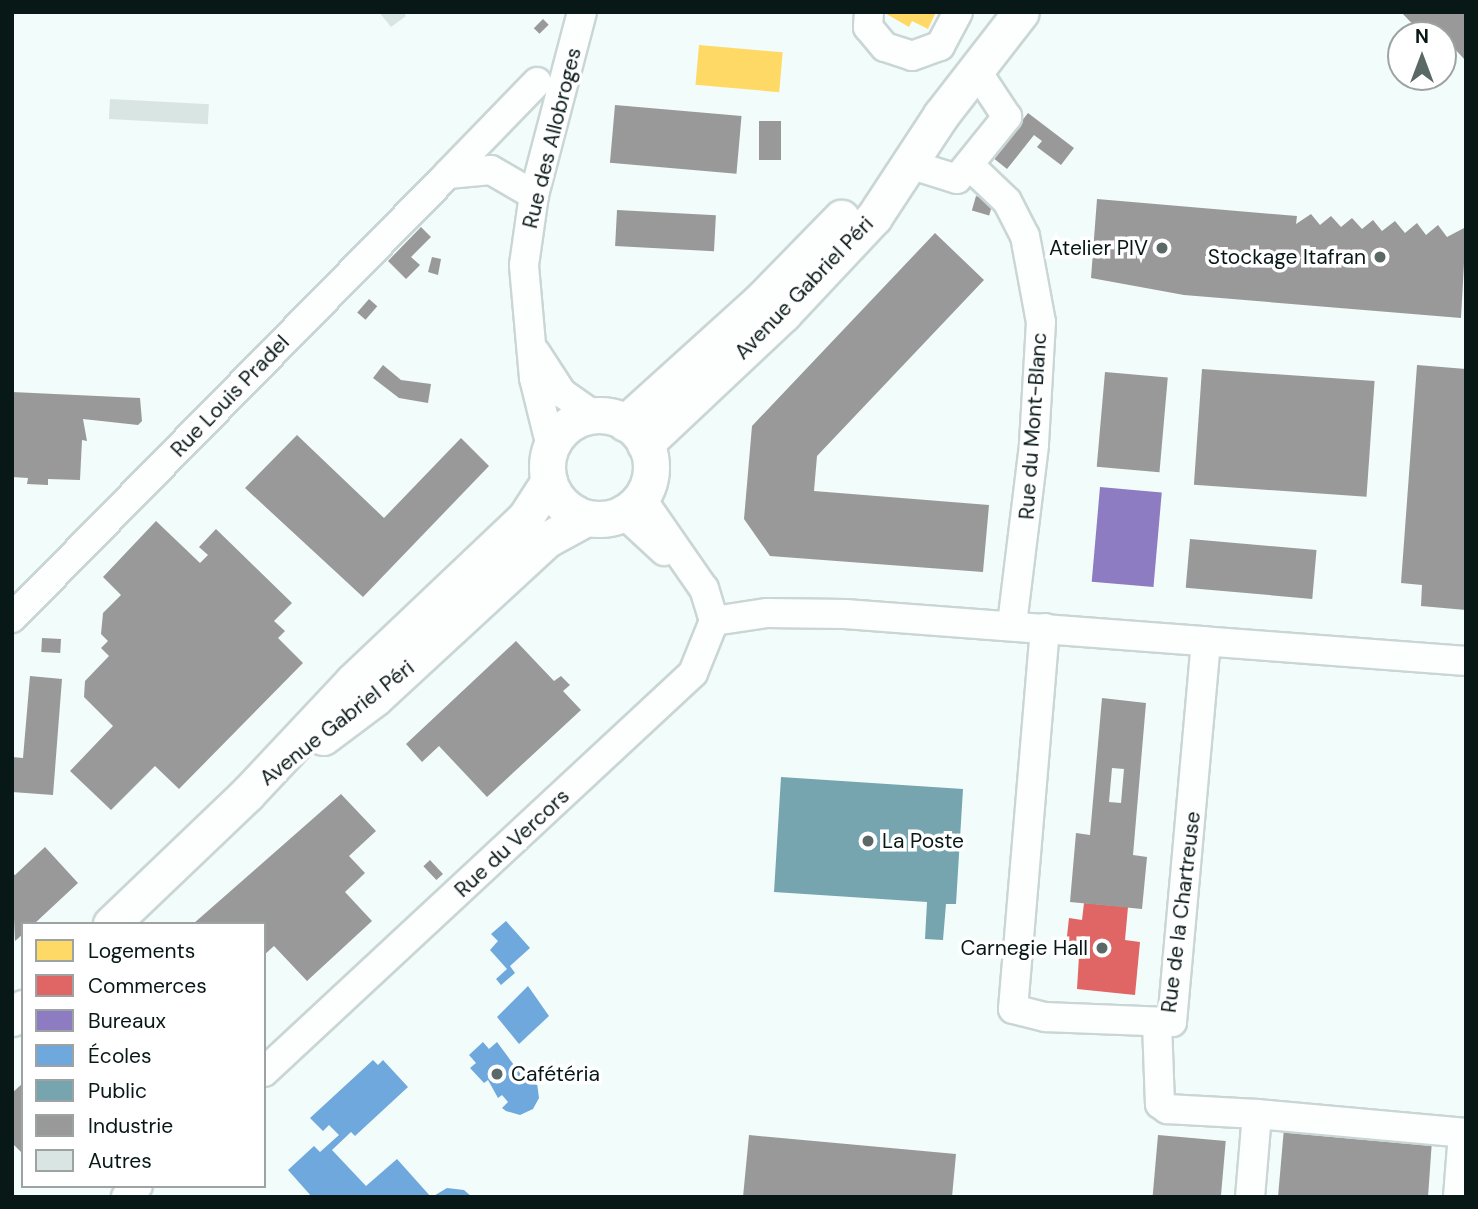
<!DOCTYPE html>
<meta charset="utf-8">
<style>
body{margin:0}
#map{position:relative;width:1478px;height:1209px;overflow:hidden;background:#f2fcfa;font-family:"DM Sans",sans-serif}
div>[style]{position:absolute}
.homes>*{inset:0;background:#ffd966;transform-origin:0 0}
.shops>*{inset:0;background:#e06666}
.offices>*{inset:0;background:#8e7cc3;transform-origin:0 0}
.schools>*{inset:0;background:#6fa8dc}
.public>*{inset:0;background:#76a5af}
.industry>*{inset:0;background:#999;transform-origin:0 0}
.building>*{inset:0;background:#d8e5e3;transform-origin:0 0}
.roads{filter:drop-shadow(2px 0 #cad6d5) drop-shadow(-2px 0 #cad6d5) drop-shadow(0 2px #cad6d5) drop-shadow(0 -2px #cad6d5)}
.minor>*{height:28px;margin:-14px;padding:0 14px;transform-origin:14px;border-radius:14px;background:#fdfffe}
.major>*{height:35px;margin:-17.5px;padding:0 17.5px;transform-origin:17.5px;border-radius:17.5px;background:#fdfffe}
.major>.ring{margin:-17.5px;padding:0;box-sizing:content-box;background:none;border:35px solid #fdfffe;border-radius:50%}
.dots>*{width:19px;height:19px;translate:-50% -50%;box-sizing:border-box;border:4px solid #fff;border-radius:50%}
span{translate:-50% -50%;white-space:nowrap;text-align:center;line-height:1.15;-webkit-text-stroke:7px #fff;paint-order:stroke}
.street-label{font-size:21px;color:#081817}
.poi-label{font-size:21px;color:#081817}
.right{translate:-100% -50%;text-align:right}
.left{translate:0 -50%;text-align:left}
.frame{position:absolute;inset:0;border:14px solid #081817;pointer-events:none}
.legend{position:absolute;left:21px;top:922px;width:245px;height:266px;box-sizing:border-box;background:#fff;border:2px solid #9ca3a2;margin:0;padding:9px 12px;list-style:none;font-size:21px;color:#081817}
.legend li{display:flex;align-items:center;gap:14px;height:35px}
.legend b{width:35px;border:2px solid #9ca3a2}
.north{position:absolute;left:1387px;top:21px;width:70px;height:70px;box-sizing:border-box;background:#fff;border:2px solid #9ca3a2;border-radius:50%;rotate:0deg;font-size:19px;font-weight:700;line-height:28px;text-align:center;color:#081817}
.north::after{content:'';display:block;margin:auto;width:24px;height:32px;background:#5a6866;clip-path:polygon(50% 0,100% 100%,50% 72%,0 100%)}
</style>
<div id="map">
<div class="homes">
<i style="clip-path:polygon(883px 12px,936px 12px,928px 29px,912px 21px,909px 27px)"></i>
<i style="left:699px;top:45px;width:84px;height:40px;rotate:5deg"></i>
</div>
<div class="shops">
<i style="clip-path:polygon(1084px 903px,1128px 907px,1125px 940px,1140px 942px,1135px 995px,1077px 989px,1079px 956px,1065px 954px,1069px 918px,1082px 920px)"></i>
</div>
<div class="offices">
<i style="left:1100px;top:487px;width:62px;height:95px;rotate:5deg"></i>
</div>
<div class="schools">
<i style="clip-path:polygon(506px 921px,530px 948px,510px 966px,515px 973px,501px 985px,496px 979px,507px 969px,490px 950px,498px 941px,491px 934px)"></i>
<i style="clip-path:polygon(528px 986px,549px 1016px,519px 1044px,497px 1017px)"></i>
<i style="clip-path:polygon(483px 1042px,489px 1049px,497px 1042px,528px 1084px,534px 1079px,537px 1083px,539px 1098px,533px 1109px,520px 1115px,506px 1111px,502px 1108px,508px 1102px,502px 1095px,498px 1098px,488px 1080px,484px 1083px,470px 1068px,476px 1063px,469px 1055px)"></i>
<i style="clip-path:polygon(373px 1060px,378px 1065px,383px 1060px,408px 1087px,355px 1136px,351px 1132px,332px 1150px,366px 1186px,397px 1159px,431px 1197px,312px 1197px,288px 1170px,314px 1146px,320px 1152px,339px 1135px,329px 1125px,323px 1131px,310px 1118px)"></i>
<i style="clip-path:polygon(447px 1188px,464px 1190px,472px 1197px,432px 1197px)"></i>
</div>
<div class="public">
<i style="clip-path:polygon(781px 777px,963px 789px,956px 904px,946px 904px,943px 940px,925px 939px,927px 902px,774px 892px)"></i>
</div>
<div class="industry">
<i style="clip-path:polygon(1401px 12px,1466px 12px,1466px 61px,1451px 45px,1443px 53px,1443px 35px,1423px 35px)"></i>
<i style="left:543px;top:19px;width:8px;height:13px;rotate:45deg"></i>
<i style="left:615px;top:105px;width:127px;height:58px;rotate:5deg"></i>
<i style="clip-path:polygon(1028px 113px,1074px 148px,1061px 165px,1037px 147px,1042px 141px,1034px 135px,1007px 169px,977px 145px,990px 128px,1007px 140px)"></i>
<i style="left:759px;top:121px;width:22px;height:39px"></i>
<i style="left:976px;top:196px;width:18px;height:15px;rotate:16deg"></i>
<i style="clip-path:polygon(1097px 199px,1297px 216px,1296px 224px,1311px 214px,1320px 225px,1331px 216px,1341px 227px,1352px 218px,1362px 229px,1373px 220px,1382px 231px,1395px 221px,1405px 233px,1417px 223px,1426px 235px,1438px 225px,1447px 237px,1466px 227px,1461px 318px,1184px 295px,1091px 278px)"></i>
<i style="left:617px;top:210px;width:99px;height:36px;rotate:3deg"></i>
<i style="clip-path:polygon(421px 227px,431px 237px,411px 257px,420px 265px,406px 279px,388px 261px)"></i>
<i style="clip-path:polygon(935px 233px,984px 280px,817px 456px,814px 491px,989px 505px,983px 572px,770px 556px,744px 519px,752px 426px)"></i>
<i style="clip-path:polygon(432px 257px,441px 259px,438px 275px,428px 272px)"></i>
<i style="left:369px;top:299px;width:11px;height:18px;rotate:41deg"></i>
<i style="clip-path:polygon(383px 365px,401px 380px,431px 384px,428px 403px,399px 398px,373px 378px)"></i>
<i style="clip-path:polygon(1417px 365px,1466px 369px,1466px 610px,1421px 606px,1422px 585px,1401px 583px)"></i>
<i style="left:1202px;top:369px;width:173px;height:116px;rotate:4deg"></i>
<i style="left:1105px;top:372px;width:63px;height:95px;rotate:5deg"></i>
<i style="clip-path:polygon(12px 392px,140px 398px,142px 421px,138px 425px,83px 419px,87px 441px,82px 440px,80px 480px,48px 479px,48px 485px,27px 484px,28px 478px,12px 477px)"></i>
<i style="clip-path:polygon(297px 435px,384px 518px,461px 438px,489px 466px,363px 597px,245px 488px)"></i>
<i style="clip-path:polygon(156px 521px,200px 563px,208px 555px,199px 547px,216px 529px,292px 603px,274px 621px,285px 631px,278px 638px,303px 663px,179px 789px,155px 766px,111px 810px,70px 771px,113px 726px,84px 697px,85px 681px,109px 656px,101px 648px,108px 641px,101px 634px,103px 613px,121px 595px,103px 577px)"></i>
<i style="left:1190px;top:539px;width:127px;height:49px;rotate:5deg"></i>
<i style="left:42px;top:638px;width:19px;height:14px;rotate:3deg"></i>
<i style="clip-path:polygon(516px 641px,554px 681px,561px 676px,570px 685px,563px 691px,581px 710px,487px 797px,439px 746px,422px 762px,406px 744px)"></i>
<i style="clip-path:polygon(30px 676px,62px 679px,53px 795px,12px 792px,12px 757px,23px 758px)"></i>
<i style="clip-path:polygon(evenodd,1102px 698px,1146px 703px,1133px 855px,1147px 857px,1142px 909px,1070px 902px,1076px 833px,1090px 835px,1102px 698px,1112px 768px,1124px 769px,1121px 803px,1109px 802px,1112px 768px)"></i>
<i style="clip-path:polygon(341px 794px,376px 831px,349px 856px,365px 873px,345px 892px,372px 921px,307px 981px,274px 946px,264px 955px,264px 924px,193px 924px)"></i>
<i style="clip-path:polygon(45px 847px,78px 883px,34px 924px,23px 924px,23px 934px,15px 941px,12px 873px,15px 875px)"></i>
<i style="left:430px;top:860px;width:19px;height:9px;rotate:47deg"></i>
<i style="clip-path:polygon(23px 1083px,23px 1154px,12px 1143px,12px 1093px)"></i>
<i style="clip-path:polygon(1284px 1128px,1432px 1140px,1428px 1197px,1278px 1197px)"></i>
<i style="clip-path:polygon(749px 1135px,956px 1154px,952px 1197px,743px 1197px)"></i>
<i style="left:1158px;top:1135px;width:68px;height:62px;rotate:5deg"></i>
</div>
<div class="building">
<i style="clip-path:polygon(379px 12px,403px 12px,406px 16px,391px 27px)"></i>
<i style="left:110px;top:99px;width:99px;height:20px;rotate:3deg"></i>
</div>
<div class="roads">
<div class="minor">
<i style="left:869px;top:12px;width:15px;rotate:94deg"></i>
<i style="left:868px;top:27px;width:26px;rotate:50deg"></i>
<i style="left:885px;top:47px;width:28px;rotate:18deg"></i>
<i style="left:912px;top:56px;width:30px;rotate:-20deg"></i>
<i style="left:940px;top:46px;width:38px;rotate:-62deg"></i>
<i style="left:909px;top:164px;width:50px;rotate:17.4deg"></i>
<i style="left:957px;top:179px;width:80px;rotate:-51.1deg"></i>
<i style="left:1007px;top:117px;width:56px;rotate:-123.4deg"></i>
<i style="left:969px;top:165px;width:52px;rotate:43.5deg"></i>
<i style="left:1007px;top:201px;width:39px;rotate:63deg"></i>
<i style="left:1025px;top:236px;width:87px;rotate:79.5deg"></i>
<i style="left:1041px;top:322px;width:123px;rotate:93.3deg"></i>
<i style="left:1034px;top:445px;width:181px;rotate:97deg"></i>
<i style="left:448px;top:174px;width:128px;rotate:-45.9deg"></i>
<i style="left:536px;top:353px;width:48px;rotate:57deg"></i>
<i style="left:562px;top:393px;width:40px;rotate:34.9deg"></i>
<i style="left:551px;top:447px;width:71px;rotate:-103.8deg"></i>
<i style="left:534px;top:378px;width:113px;rotate:-95.1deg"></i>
<i style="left:524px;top:265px;width:71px;rotate:-81.9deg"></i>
<i style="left:534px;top:195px;width:189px;rotate:-75.3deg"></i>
<i style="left:623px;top:513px;width:56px;rotate:42.8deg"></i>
<i style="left:12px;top:618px;width:622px;rotate:-45.52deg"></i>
<i style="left:448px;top:174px;width:43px;rotate:-5.3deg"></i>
<i style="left:491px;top:170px;width:50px;rotate:30.2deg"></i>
<i style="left:714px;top:621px;width:54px;rotate:-8.6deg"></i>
<i style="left:767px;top:613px;width:78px;rotate:0.7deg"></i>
<i style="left:845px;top:614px;width:623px;rotate:4.33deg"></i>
<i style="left:1045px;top:628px;width:382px;rotate:94.8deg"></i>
<i style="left:1013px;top:1009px;width:34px;rotate:14deg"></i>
<i style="left:1046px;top:1017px;width:126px;rotate:2.3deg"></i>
<i style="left:1172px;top:1022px;width:382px;rotate:-84.9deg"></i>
<i style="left:1157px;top:1023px;width:81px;rotate:87.9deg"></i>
<i style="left:1160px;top:1104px;width:9px;rotate:36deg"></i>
<i style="left:1167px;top:1109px;width:90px;rotate:3.2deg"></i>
<i style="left:1257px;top:1114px;width:83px;rotate:94.8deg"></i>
<i style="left:264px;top:1072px;width:586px;rotate:-42.92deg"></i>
<i style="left:693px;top:673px;width:56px;rotate:-68deg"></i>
<i style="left:714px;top:621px;width:34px;rotate:-107deg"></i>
<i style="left:704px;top:589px;width:111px;rotate:-124.7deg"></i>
<i style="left:1257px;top:1114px;width:210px;rotate:5.2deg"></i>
<i style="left:126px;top:1197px;width:16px;rotate:-43deg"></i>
<i style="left:1458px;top:1197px;width:64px;rotate:-85.5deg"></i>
</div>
<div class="major">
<i class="ring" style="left:547px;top:415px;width:69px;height:69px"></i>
<i style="left:625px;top:423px;width:183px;rotate:-42.1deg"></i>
<i style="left:761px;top:300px;width:115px;rotate:-45.7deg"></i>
<i style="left:645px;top:444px;width:190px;rotate:-43.3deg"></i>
<i style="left:783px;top:314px;width:133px;rotate:-46.8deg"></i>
<i style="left:874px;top:217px;width:122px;rotate:-56.7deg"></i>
<i style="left:941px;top:115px;width:130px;rotate:-52.2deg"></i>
<i style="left:323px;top:737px;width:65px;rotate:-36.9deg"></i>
<i style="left:375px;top:698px;width:233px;rotate:-42.7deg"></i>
<i style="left:546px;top:540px;width:46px;rotate:-28.8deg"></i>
<i style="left:111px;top:924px;width:188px;rotate:-43.7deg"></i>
<i style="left:247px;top:794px;width:154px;rotate:-46.8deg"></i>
<i style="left:352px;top:682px;width:238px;rotate:-43.5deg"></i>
<i style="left:525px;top:518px;width:44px;rotate:-57deg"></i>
<i style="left:12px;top:1018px;width:15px;rotate:-42deg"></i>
</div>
</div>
<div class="dots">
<i style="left:1162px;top:248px;background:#5a6866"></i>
<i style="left:1380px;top:257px;background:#5a6866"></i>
<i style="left:868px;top:841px;background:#5a6866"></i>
<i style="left:1102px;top:948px;background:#5a6866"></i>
<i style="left:497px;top:1074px;background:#5a6866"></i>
</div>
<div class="street-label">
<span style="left:552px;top:138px;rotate:-76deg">Rue des Allobroges</span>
<span style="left:804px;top:288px;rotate:-46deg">Avenue Gabriel Péri</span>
<span style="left:230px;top:396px;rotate:-46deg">Rue Louis Pradel</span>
<span style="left:1033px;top:426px;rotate:-86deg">Rue du Mont-Blanc</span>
<span style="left:337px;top:723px;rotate:-38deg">Avenue Gabriel Péri</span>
<span style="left:512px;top:843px;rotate:-43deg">Rue du Vercors</span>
<span style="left:1181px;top:912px;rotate:-83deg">Rue de la Chartreuse</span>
</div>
<div class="poi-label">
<span class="right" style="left:1148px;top:248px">Atelier PIV</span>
<span class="right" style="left:1366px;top:257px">Stockage Itafran</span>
<span class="left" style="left:882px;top:841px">La Poste</span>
<span class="right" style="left:1088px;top:948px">Carnegie Hall</span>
<span class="left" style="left:511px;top:1074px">Cafétéria</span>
</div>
<div class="frame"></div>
<ul class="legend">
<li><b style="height:19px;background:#ffd966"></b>Logements</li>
<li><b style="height:19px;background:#e06666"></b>Commerces</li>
<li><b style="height:19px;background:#8e7cc3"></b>Bureaux</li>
<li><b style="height:19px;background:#6fa8dc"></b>Écoles</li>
<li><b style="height:19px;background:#76a5af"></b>Public</li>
<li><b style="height:19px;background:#999"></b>Industrie</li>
<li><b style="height:19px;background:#d8e5e3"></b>Autres</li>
</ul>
<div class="north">N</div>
</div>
